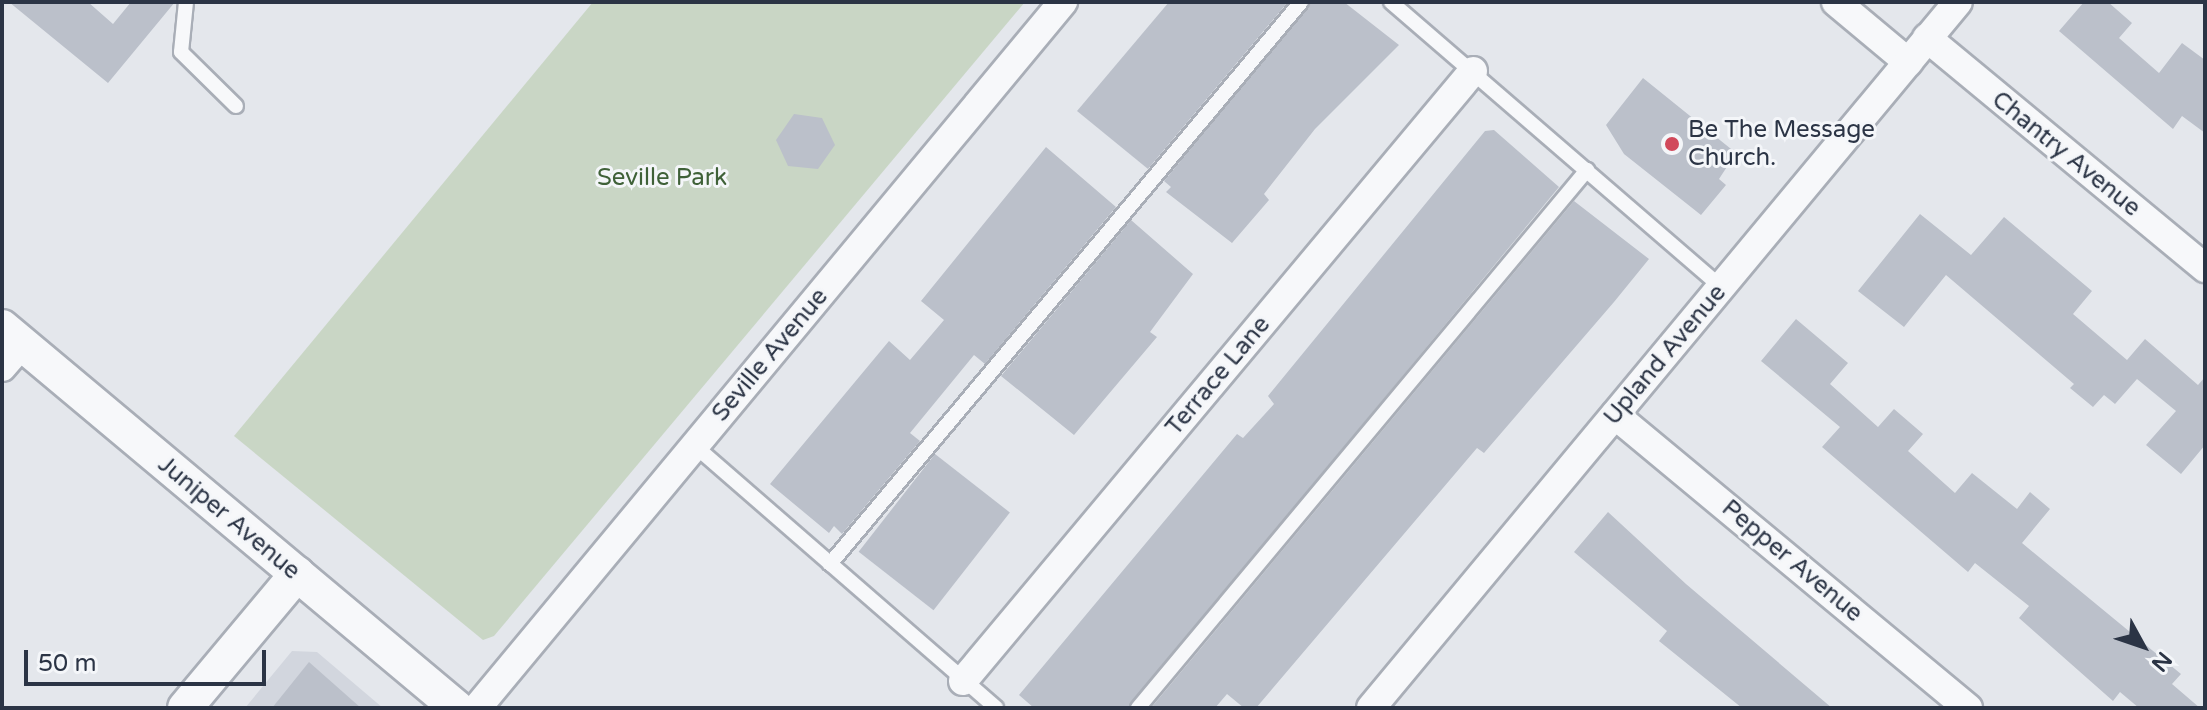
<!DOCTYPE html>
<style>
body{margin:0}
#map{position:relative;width:2207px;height:710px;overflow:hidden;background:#e4e7ec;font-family:"Varela Round",sans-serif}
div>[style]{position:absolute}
.built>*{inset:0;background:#d2d6de}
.green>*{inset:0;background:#c9d6c5}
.building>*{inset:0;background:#bbc0ca;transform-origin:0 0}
.roads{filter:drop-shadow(2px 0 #a9aeb7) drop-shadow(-2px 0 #a9aeb7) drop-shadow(0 2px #a9aeb7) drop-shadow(0 -2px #a9aeb7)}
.service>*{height:14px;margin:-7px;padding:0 7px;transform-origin:7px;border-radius:7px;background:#f7f8fa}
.minor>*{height:28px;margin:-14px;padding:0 14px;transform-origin:14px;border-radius:14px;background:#f7f8fa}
.tertiary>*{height:34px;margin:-17px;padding:0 17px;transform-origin:17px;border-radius:17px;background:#f7f8fa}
.dots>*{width:22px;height:22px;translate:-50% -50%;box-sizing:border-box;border:4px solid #f4f6f9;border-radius:50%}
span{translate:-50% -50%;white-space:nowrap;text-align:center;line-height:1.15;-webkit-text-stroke:6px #f4f6f9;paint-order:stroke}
.poi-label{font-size:24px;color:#2b3445}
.left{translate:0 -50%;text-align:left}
.street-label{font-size:24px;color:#2b3445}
.park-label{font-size:24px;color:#3f6138}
.frame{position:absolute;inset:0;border:4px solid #2b3445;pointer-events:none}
.north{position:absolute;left:2103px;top:606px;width:80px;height:80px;-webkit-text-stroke:6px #f4f6f9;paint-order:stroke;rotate:130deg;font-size:22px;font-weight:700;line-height:32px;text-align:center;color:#2b3445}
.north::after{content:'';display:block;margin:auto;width:28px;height:36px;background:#2b3445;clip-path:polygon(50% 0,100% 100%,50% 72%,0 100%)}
.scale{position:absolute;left:24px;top:650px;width:242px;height:36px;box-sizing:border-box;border:4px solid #2b3445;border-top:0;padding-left:10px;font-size:24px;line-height:28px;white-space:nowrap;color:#2b3445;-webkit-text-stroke:6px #f4f6f9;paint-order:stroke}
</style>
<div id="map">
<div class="built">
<i style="clip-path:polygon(292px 651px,317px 652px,383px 708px,245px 708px)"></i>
</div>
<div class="green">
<i style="clip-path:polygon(593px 2px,1025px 2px,494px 636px,483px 640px,234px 436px)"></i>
</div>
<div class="building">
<i style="clip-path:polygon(9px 2px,88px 2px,113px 24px,131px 2px,175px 2px,108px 83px)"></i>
<i style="clip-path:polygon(1169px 2px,1288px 2px,1148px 169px,1077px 111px)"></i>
<i style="clip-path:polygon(1311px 2px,1344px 2px,1399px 45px,1315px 129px,1264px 194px,1269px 200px,1232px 243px,1166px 192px,1171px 187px,1164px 181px)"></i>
<i style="clip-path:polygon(2084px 2px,2108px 2px,2132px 23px,2119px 38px,2159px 73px,2182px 43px,2205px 60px,2205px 133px,2182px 116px,2173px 129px,2059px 31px)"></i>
<i style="clip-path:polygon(1643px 78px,1736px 153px,1719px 179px,1726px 185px,1701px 215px,1624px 154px,1606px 125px)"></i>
<i style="clip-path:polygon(794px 114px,822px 118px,835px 145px,818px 169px,788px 166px,776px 140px)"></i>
<i style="clip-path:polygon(1494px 130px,1559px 187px,1128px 708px,1034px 708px,1019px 695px,1237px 434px,1243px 438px,1274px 404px,1268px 396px,1485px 131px)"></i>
<i style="clip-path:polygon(1046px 147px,1116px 207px,985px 364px,974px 355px,910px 433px,920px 441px,842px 534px,834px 526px,829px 533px,770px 484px,889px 341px,910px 360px,944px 320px,921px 301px)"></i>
<i style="clip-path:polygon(1574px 201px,1649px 259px,1614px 302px,1484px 453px,1477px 448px,1256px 708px,1244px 708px,1227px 694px,1215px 708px,1151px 708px)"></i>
<i style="clip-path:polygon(1920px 214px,1971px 255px,2004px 217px,2092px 291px,2073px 314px,2127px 360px,2145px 339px,2198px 385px,2205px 377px,2205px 445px,2181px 474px,2146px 445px,2176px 411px,2137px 379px,2115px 404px,2104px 395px,2093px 407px,2070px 388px,2074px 384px,1946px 275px,1904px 327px,1858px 291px)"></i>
<i style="clip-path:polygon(1131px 220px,1193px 274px,1150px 332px,1157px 337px,1074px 435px,1001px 376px)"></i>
<i style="clip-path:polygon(1796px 319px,1848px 363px,1830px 384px,1878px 427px,1894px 409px,1923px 434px,1908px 451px,1955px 493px,1972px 473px,2017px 509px,2030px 492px,2050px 509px,2022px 543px,2181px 674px,2172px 684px,2200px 708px,2139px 708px,2120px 692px,2113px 701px,2019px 618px,2029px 606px,1975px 563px,1968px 572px,1822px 447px,1840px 427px,1761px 361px)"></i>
<i style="left:935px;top:454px;width:95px;height:124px;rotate:38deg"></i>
<i style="clip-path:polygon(1608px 512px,1686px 584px,1832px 708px,1742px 708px,1659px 641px,1667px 631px,1574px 552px)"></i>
<i style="clip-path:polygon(309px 662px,361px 708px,272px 708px)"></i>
</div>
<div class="roads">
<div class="service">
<i style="left:186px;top:2px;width:50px;rotate:95.7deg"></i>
<i style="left:181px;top:52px;width:77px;rotate:44.5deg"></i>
<i style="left:1391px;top:2px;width:436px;rotate:40.8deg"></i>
<i style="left:695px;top:446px;width:399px;rotate:41deg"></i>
<i style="left:830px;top:564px;width:733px;rotate:-50.03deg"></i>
<i style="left:1138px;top:708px;width:701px;rotate:-50.15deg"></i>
</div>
<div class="minor">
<i style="left:1836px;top:2px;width:94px;rotate:39.8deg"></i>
<i style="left:1927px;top:38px;width:361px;rotate:39.6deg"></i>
<i style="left:2px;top:367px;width:30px;rotate:-49deg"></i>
<i style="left:1615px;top:415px;width:459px;rotate:39.7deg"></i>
<i style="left:963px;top:681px;width:795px;rotate:-50.1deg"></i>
<i style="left:477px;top:708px;width:918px;rotate:-50.31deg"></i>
<i style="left:1371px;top:708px;width:918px;rotate:-50.26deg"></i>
</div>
<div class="tertiary">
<i style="left:2px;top:327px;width:593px;rotate:39.94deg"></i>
<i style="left:185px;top:708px;width:175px;rotate:-50.1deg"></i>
</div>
</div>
<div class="dots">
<i style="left:1672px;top:144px;background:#d1495b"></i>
</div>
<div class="poi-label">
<span class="left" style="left:1688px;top:144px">Be The Message<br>Church.</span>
</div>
<div class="street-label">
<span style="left:2066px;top:154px;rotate:39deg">Chantry Avenue</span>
<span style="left:770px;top:355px;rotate:-50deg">Seville Avenue</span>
<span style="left:1665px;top:355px;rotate:-50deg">Upland Avenue</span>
<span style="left:1218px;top:376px;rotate:-50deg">Terrace Lane</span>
<span style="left:229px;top:518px;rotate:40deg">Juniper Avenue</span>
<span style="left:1792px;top:561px;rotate:40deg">Pepper Avenue</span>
</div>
<div class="park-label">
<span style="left:662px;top:178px">Seville Park</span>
</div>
<div class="frame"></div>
<div class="north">N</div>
<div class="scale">50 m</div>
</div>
